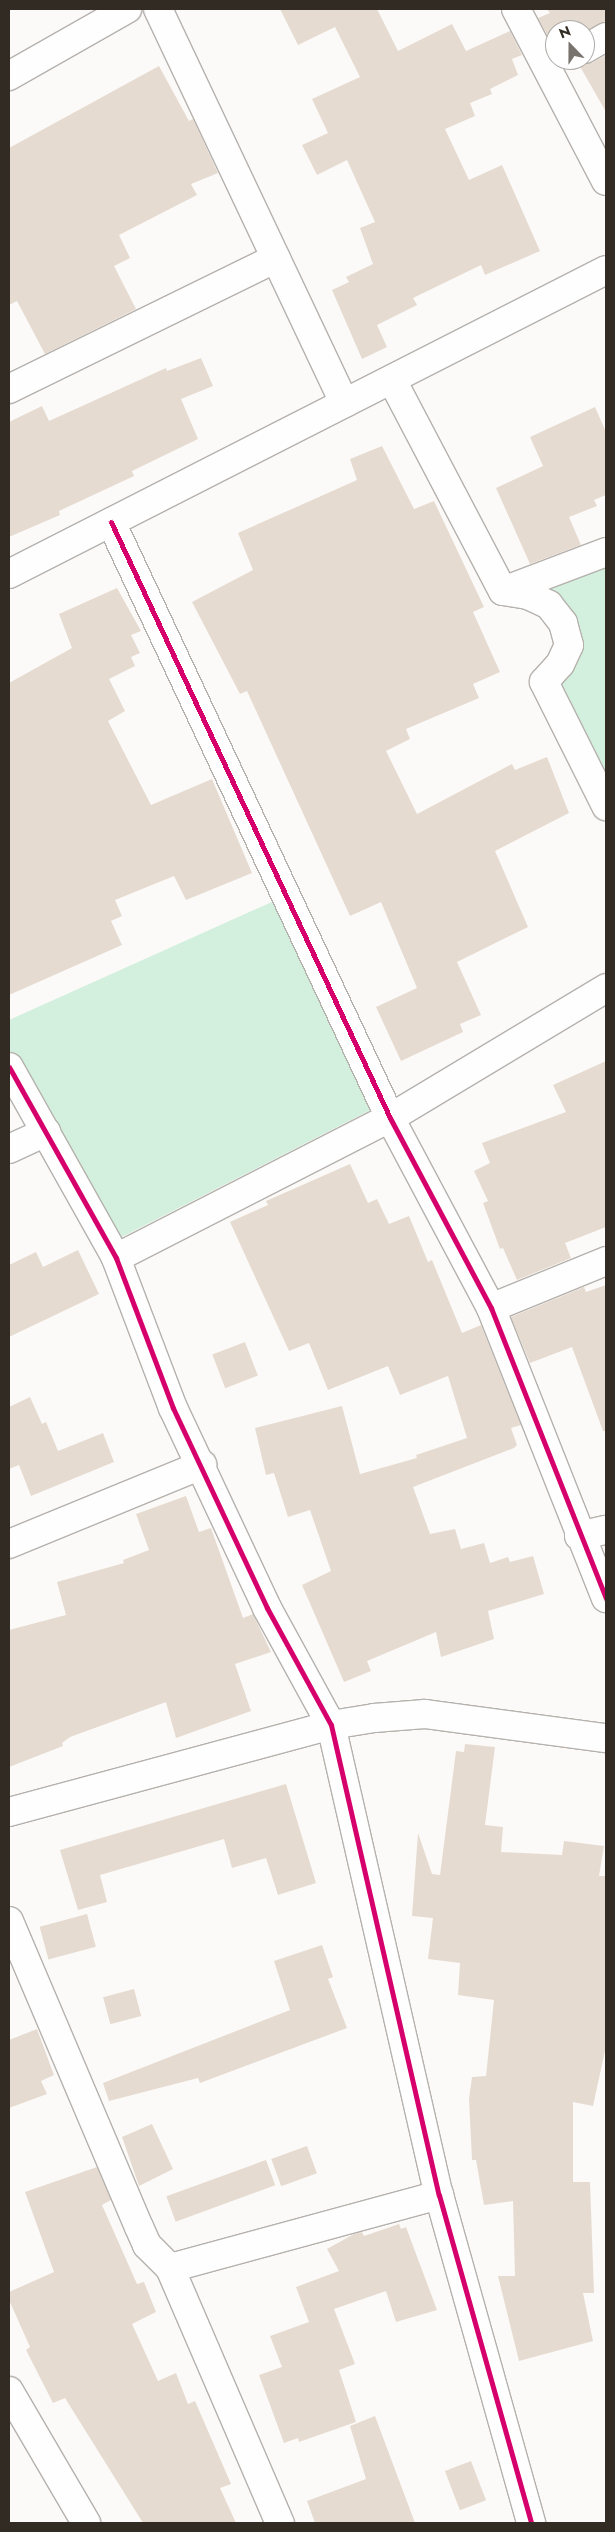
<!DOCTYPE html>
<style>
body{margin:0}
#map{position:relative;width:615px;height:2532px;overflow:hidden;background:#fcfaf8;font-family:Jost,sans-serif}
div>[style]{position:absolute}
.green>*{inset:0;background:#d2f0dd}
.building>*{inset:0;background:#e6dbd0;transform-origin:0 0}
.roads{filter:drop-shadow(1px 0 #b5b1ad) drop-shadow(-1px 0 #b5b1ad) drop-shadow(0 1px #b5b1ad) drop-shadow(0 -1px #b5b1ad)}
.minor>*{height:28px;margin:-14px;padding:0 14px;transform-origin:14px;border-radius:14px;background:#fffefe}
.cycleway>*{height:5px;margin:-2.5px;padding:0 2.5px;transform-origin:2.5px;border-radius:2.5px;background:#d6006c}
span{translate:-50% -50%;white-space:nowrap;text-align:center;line-height:1.15;-webkit-text-stroke:4.5px #fff;paint-order:stroke}
.frame{position:absolute;inset:0;border:10px solid #322b24;pointer-events:none}
.north{position:absolute;left:545px;top:20px;width:50px;height:50px;box-sizing:border-box;background:#fff;border:1px solid #adaaa7;border-radius:50%;rotate:338deg;font-size:14px;font-weight:700;line-height:20px;text-align:center;color:#322b24}
.north::after{content:'';display:block;margin:auto;width:18px;height:22px;background:#79736e;clip-path:polygon(50% 0,100% 100%,50% 72%,0 100%)}
</style>
<div id="map">
<div class="green">
<i style="clip-path:polygon(606px 552px,606px 806px,544px 682px,569px 645px,528px 595px)"></i>
<i style="clip-path:polygon(285px 896px,384px 1103px,108px 1244px,9px 1067px,9px 1020px)"></i>
</div>
<div class="building">
<i style="clip-path:polygon(280px 9px,377px 9px,398px 51px,452px 24px,466px 51px,510px 31px,522px 55px,512px 59px,518px 75px,490px 89px,492px 94px,470px 103px,475px 116px,445px 129px,469px 180px,502px 165px,540px 251px,485px 275px,481px 265px,413px 298px,417px 305px,377px 325px,387px 347px,362px 359px,332px 290px,349px 282px,346px 277px,373px 264px,360px 228px,375px 222px,347px 160px,317px 175px,302px 145px,328px 133px,312px 99px,360px 77px,335px 27px,298px 45px)"></i>
<i style="clip-path:polygon(547px 9px,606px 9px,606px 21px,585px 31px,555px 30px,555px 40px,551px 42px,538px 18px,550px 13px)"></i>
<i style="clip-path:polygon(606px 55px,606px 112px,578px 63px,592px 63px)"></i>
<i style="clip-path:polygon(159px 66px,189px 121px,193px 119px,218px 173px,191px 184px,197px 195px,119px 235px,130px 258px,114px 266px,136px 309px,45px 354px,17px 301px,9px 305px,9px 148px)"></i>
<i style="clip-path:polygon(201px 358px,213px 386px,181px 399px,198px 439px,132px 471px,134px 476px,59px 511px,60px 515px,9px 537px,9px 422px,42px 406px,49px 421px,166px 368px,167px 371px)"></i>
<i style="clip-path:polygon(595px 407px,606px 432px,606px 495px,594px 500px,597px 506px,569px 517px,581px 545px,530px 564px,496px 488px,543px 466px,530px 437px)"></i>
<i style="clip-path:polygon(382px 446px,414px 509px,434px 501px,484px 607px,473px 612px,500px 672px,473px 684px,479px 698px,406px 729px,410px 739px,386px 751px,417px 814px,512px 764px,515px 770px,547px 757px,569px 813px,495px 851px,528px 927px,457px 962px,481px 1015px,460px 1024px,463px 1032px,401px 1061px,376px 1007px,417px 988px,381px 902px,350px 916px,247px 691px,240px 694px,192px 602px,253px 570px,238px 533px,357px 480px,350px 459px)"></i>
<i style="clip-path:polygon(117px 588px,141px 631px,131px 635px,140px 653px,131px 657px,135px 666px,109px 679px,125px 711px,108px 721px,151px 805px,212px 779px,252px 873px,186px 900px,174px 876px,115px 900px,122px 916px,111px 921px,122px 945px,9px 995px,9px 683px,72px 648px,59px 614px)"></i>
<i style="clip-path:polygon(606px 1061px,606px 1227px,565px 1243px,571px 1258px,517px 1280px,503px 1248px,500px 1249px,483px 1203px,488px 1201px,474px 1171px,490px 1163px,482px 1143px,566px 1112px,553px 1085px)"></i>
<i style="clip-path:polygon(350px 1164px,368px 1203px,377px 1199px,389px 1224px,409px 1216px,428px 1262px,432px 1260px,462px 1333px,481px 1325px,521px 1425px,511px 1428px,517px 1445px,514px 1448px,413px 1487px,430px 1534px,455px 1529px,461px 1549px,484px 1543px,490px 1563px,508px 1557px,510px 1562px,533px 1556px,544px 1594px,488px 1611px,494px 1639px,441px 1657px,436px 1632px,367px 1661px,371px 1671px,344px 1682px,302px 1585px,331px 1571px,310px 1510px,288px 1517px,274px 1473px,266px 1475px,255px 1428px,342px 1406px,360px 1474px,417px 1458px,416px 1455px,467px 1438px,448px 1376px,400px 1395px,388px 1366px,328px 1390px,309px 1343px,289px 1351px,230px 1222px,268px 1205px,266px 1201px)"></i>
<i style="clip-path:polygon(78px 1250px,99px 1294px,9px 1337px,9px 1265px,36px 1252px,43px 1267px)"></i>
<i style="clip-path:polygon(606px 1285px,606px 1431px,603px 1431px,572px 1347px,530px 1363px,511px 1317px,584px 1287px,586px 1292px)"></i>
<i style="left:245px;top:1342px;width:36px;height:35px;rotate:69deg"></i>
<i style="clip-path:polygon(30px 1397px,42px 1424px,46px 1422px,58px 1451px,103px 1433px,114px 1462px,31px 1496px,19px 1465px,9px 1469px,9px 1407px)"></i>
<i style="clip-path:polygon(186px 1496px,199px 1532px,211px 1528px,243px 1618px,253px 1614px,271px 1652px,235px 1664px,251px 1711px,176px 1738px,166px 1702px,70px 1737px,62px 1743px,63px 1746px,9px 1767px,9px 1630px,66px 1615px,57px 1582px,124px 1563px,123px 1560px,149px 1550px,136px 1514px)"></i>
<i style="clip-path:polygon(465px 1744px,495px 1747px,485px 1825px,503px 1827px,501px 1852px,562px 1855px,564px 1841px,604px 1846px,599px 1876px,606px 1876px,606px 2046px,593px 2106px,573px 2102px,573px 2182px,590px 2182px,594px 2293px,583px 2293px,593px 2341px,519px 2361px,498px 2276px,515px 2276px,513px 2201px,484px 2205px,476px 2160px,472px 2160px,469px 2099px,472px 2077px,486px 2076px,494px 2000px,458px 1995px,460px 1963px,428px 1959px,433px 1918px,412px 1916px,418px 1833px,432px 1874px,440px 1875px,456px 1751px,464px 1752px)"></i>
<i style="clip-path:polygon(286px 1784px,316px 1883px,278px 1895px,266px 1858px,232px 1868px,224px 1839px,100px 1875px,107px 1902px,78px 1910px,60px 1850px)"></i>
<i style="left:87px;top:1914px;width:34px;height:49px;rotate:75deg"></i>
<i style="clip-path:polygon(322px 1945px,333px 1977px,328px 1979px,347px 2028px,200px 2083px,198px 2078px,109px 2101px,103px 2083px,290px 2010px,274px 1961px)"></i>
<i style="left:134px;top:1989px;width:28px;height:32px;rotate:75deg"></i>
<i style="clip-path:polygon(37px 2029px,54px 2075px,41px 2081px,47px 2094px,9px 2108px,9px 2040px)"></i>
<i style="clip-path:polygon(152px 2124px,173px 2169px,139px 2186px,122px 2137px)"></i>
<i style="left:307px;top:2146px;width:29px;height:38px;rotate:70deg"></i>
<i style="left:266px;top:2160px;width:27px;height:106px;rotate:70deg"></i>
<i style="clip-path:polygon(97px 2167px,111px 2200px,102px 2205px,137px 2284px,144px 2282px,156px 2312px,132px 2324px,158px 2381px,176px 2373px,188px 2404px,195px 2401px,231px 2484px,220px 2488px,236px 2523px,143px 2523px,65px 2398px,53px 2403px,26px 2350px,30px 2347px,9px 2300px,9px 2292px,54px 2272px,25px 2192px)"></i>
<i style="clip-path:polygon(399px 2224px,401px 2229px,406px 2227px,437px 2310px,396px 2322px,386px 2291px,334px 2309px,355px 2364px,339px 2370px,356px 2422px,299px 2442px,298px 2438px,284px 2443px,259px 2375px,282px 2367px,270px 2336px,309px 2322px,296px 2287px,339px 2271px,327px 2249px,354px 2234px,362px 2232px,364px 2236px)"></i>
<i style="clip-path:polygon(375px 2416px,415px 2523px,315px 2523px,307px 2501px,366px 2479px,350px 2426px)"></i>
<i style="left:471px;top:2461px;width:42px;height:28px;rotate:69deg"></i>
</div>
<div class="roads">
<div class="minor">
<i style="left:158px;top:9px;width:436px;rotate:64.7deg"></i>
<i style="left:516px;top:9px;width:194px;rotate:62.4deg"></i>
<i style="left:585px;top:49px;width:24px;rotate:-30deg"></i>
<i style="left:9px;top:76px;width:136px;rotate:-29.6deg"></i>
<i style="left:392px;top:380px;width:238px;rotate:62.3deg"></i>
<i style="left:503px;top:591px;width:25px;rotate:9deg"></i>
<i style="left:528px;top:595px;width:23px;rotate:25deg"></i>
<i style="left:549px;top:605px;width:23px;rotate:52deg"></i>
<i style="left:563px;top:623px;width:23px;rotate:75deg"></i>
<i style="left:569px;top:645px;width:21px;rotate:115deg"></i>
<i style="left:560px;top:664px;width:24px;rotate:132deg"></i>
<i style="left:544px;top:682px;width:139px;rotate:63.4deg"></i>
<i style="left:9px;top:389px;width:297px;rotate:-26.1deg"></i>
<i style="left:111px;top:522px;width:658px;rotate:64.91deg"></i>
<i style="left:390px;top:1118px;width:215px;rotate:62deg"></i>
<i style="left:491px;top:1308px;width:312px;rotate:68.4deg"></i>
<i style="left:9px;top:574px;width:670px;rotate:-26.99deg"></i>
<i style="left:503px;top:591px;width:110px;rotate:-20.7deg"></i>
<i style="left:9px;top:1067px;width:219px;rotate:60.7deg"></i>
<i style="left:116px;top:1258px;width:160px;rotate:69.2deg"></i>
<i style="left:173px;top:1408px;width:221px;rotate:64.8deg"></i>
<i style="left:267px;top:1608px;width:133px;rotate:61.3deg"></i>
<i style="left:331px;top:1725px;width:482px;rotate:77.1deg"></i>
<i style="left:439px;top:2195px;width:341px;rotate:74.3deg"></i>
<i style="left:9px;top:1149px;width:41px;rotate:-24.7deg"></i>
<i style="left:116px;top:1258px;width:308px;rotate:-27.1deg"></i>
<i style="left:390px;top:1118px;width:252px;rotate:-31deg"></i>
<i style="left:491px;top:1308px;width:124px;rotate:-22.2deg"></i>
<i style="left:579px;top:1536px;width:28px;rotate:-13deg"></i>
<i style="left:9px;top:1544px;width:209px;rotate:-22.3deg"></i>
<i style="left:9px;top:1812px;width:334px;rotate:-15.1deg"></i>
<i style="left:331px;top:1725px;width:44px;rotate:-9.2deg"></i>
<i style="left:374px;top:1718px;width:51px;rotate:-4.5deg"></i>
<i style="left:425px;top:1714px;width:183px;rotate:7.6deg"></i>
<i style="left:9px;top:1921px;width:332px;rotate:67deg"></i>
<i style="left:139px;top:2227px;width:20px;rotate:66deg"></i>
<i style="left:147px;top:2245px;width:33px;rotate:45deg"></i>
<i style="left:170px;top:2268px;width:278px;rotate:66.7deg"></i>
<i style="left:170px;top:2268px;width:279px;rotate:-15.2deg"></i>
<i style="left:9px;top:2391px;width:153px;rotate:59.7deg"></i>
</div>
</div>
<div class="cycleway">
<i style="left:111px;top:522px;width:658px;rotate:64.91deg"></i>
<i style="left:390px;top:1118px;width:215px;rotate:62deg"></i>
<i style="left:491px;top:1308px;width:312px;rotate:68.4deg"></i>
<i style="left:9px;top:1067px;width:219px;rotate:60.7deg"></i>
<i style="left:116px;top:1258px;width:160px;rotate:69.2deg"></i>
<i style="left:173px;top:1408px;width:221px;rotate:64.8deg"></i>
<i style="left:267px;top:1608px;width:133px;rotate:61.3deg"></i>
<i style="left:331px;top:1725px;width:482px;rotate:77.1deg"></i>
<i style="left:439px;top:2195px;width:341px;rotate:74.3deg"></i>
</div>
<div class="frame"></div>
<div class="north">N</div>
</div>
